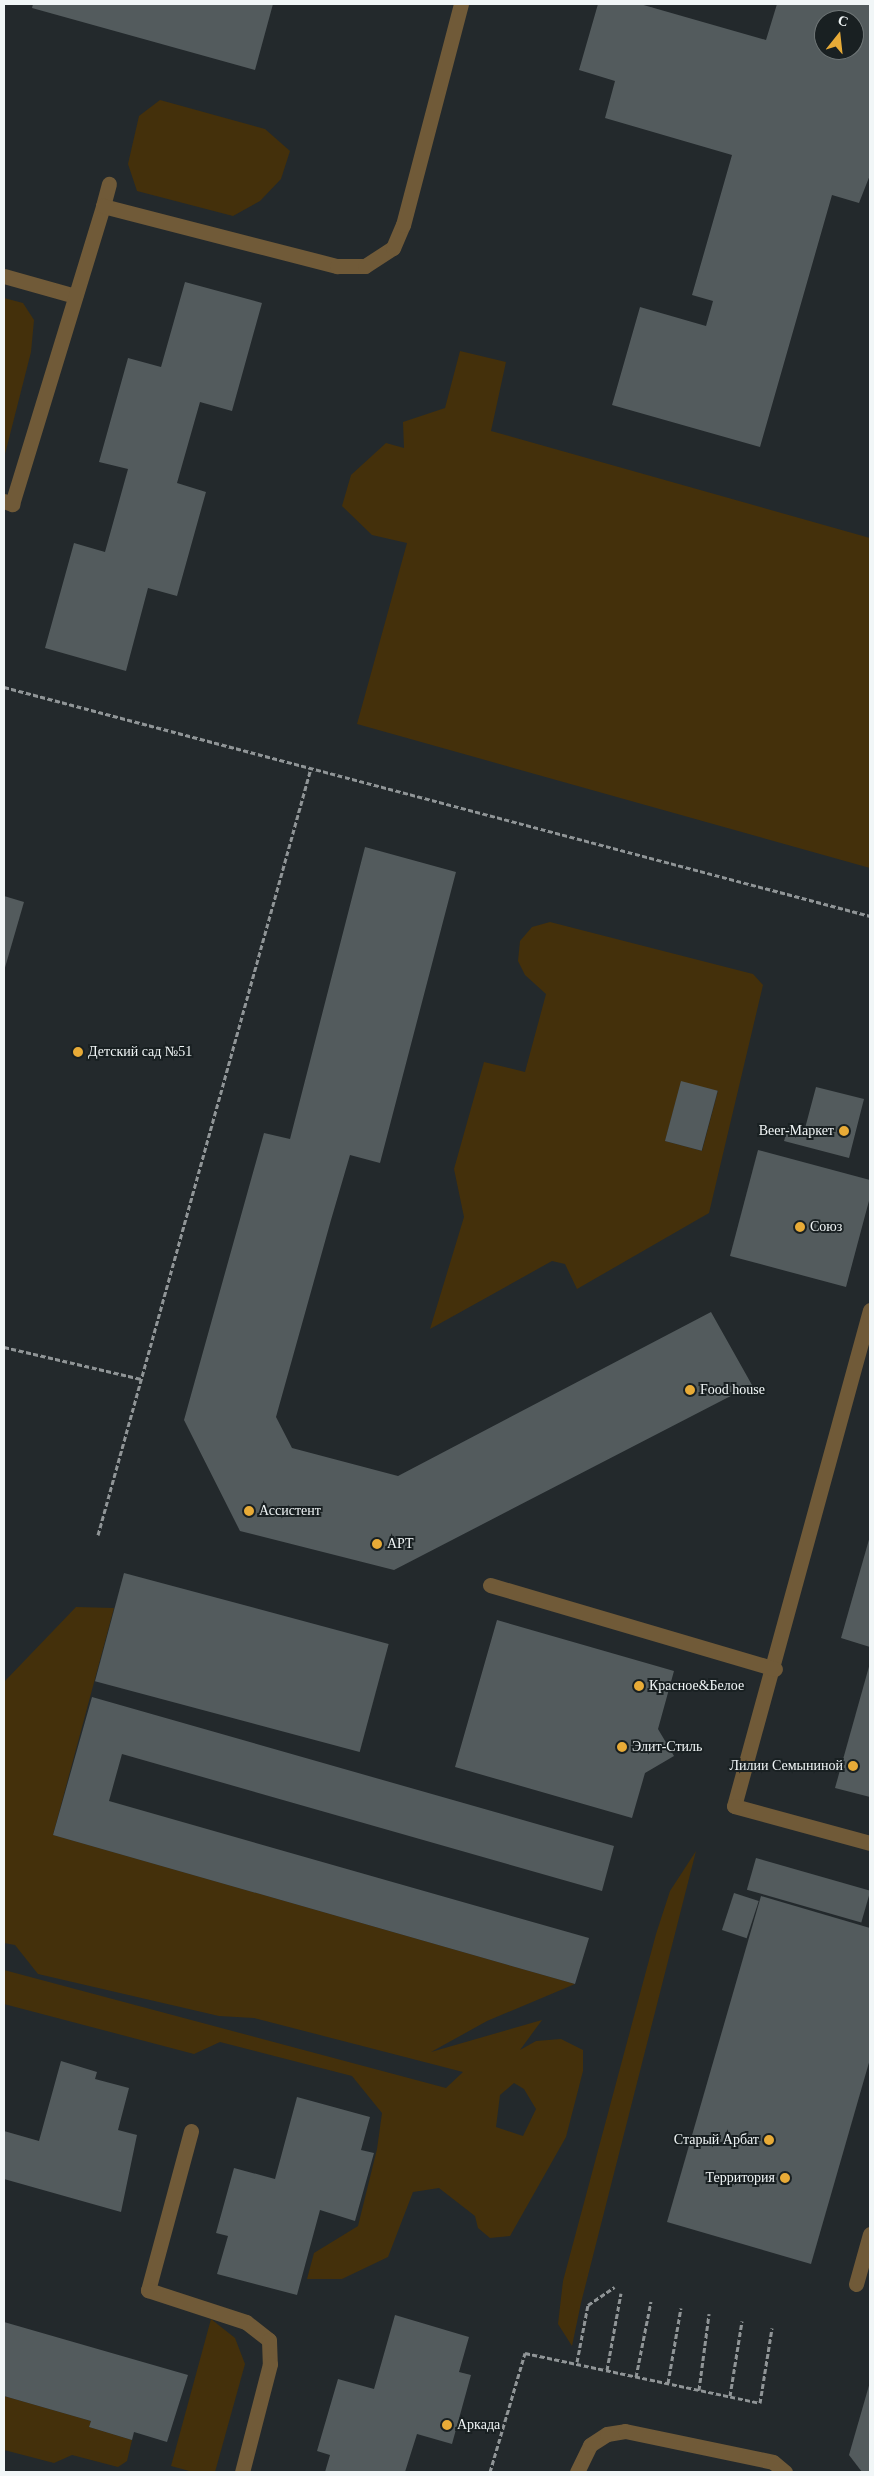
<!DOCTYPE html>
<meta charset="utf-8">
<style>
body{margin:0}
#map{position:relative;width:874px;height:2476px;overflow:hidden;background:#23292c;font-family:Georgia,serif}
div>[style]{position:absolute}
.green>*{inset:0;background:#44300b}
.building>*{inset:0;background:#535b5d;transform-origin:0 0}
.path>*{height:3px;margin-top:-1.5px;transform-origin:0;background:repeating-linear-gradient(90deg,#909597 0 5px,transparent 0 7.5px)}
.lane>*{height:15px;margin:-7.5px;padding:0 7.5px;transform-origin:7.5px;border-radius:7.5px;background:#705a38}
.dots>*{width:14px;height:14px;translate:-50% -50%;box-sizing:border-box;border:2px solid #192022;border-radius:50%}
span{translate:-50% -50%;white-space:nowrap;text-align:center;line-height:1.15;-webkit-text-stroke:4px #192022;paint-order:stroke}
.poi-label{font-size:14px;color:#f1f6f7}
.left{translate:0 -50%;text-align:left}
.right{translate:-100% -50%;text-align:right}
.frame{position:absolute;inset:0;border:5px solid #f1f6f7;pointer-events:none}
.north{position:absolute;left:814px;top:10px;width:50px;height:50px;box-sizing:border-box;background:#192022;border:1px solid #6f7677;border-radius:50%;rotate:16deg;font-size:14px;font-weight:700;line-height:20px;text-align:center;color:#f1f6f7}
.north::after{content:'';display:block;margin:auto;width:18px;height:22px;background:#e8ab37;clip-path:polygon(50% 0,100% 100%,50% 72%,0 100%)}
</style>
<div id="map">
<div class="green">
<i style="clip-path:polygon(160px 100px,265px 129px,290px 151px,281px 179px,260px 201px,233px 216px,137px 191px,128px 164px,139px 116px)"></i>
<i style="clip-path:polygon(4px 298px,23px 303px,34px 320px,31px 352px,4px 458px)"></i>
<i style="clip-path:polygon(460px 351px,506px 362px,491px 431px,870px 538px,870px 868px,357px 724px,407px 543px,372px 535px,342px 506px,351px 475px,386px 443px,404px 448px,403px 422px,445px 408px)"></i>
<i style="clip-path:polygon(evenodd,550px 922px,753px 974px,763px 985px,709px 1213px,577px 1289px,565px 1264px,552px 1261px,430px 1329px,464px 1217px,454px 1169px,484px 1062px,525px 1072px,546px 994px,525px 975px,518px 961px,520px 941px,532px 927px,550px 922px,681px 1082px,718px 1091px,702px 1151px,665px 1141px,681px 1082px)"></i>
<i style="clip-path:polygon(evenodd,76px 1607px,114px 1608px,53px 1835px,575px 1984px,487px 2021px,431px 2052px,542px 2020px,520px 2050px,536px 2041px,561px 2039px,583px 2050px,583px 2071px,566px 2137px,510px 2236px,490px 2238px,478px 2228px,475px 2216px,439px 2188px,413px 2192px,388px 2257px,342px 2279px,307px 2279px,314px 2253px,358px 2226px,377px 2149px,382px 2113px,352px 2076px,220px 2042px,194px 2054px,4px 2004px,4px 1970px,446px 2088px,463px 2072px,254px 2018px,219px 2016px,38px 1974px,15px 1945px,4px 1943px,4px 1682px,76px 1607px,514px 2083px,524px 2089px,536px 2109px,523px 2136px,496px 2127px,500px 2095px,514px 2083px)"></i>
<i style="clip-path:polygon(696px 1851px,581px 2303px,572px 2346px,558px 2324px,563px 2281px,656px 1934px,670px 1891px)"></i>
<i style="clip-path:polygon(211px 2319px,235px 2338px,245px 2364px,215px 2472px,193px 2472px,171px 2466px)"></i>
<i style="clip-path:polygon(4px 2396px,91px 2421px,89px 2427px,132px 2440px,127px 2461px,118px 2467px,72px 2455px,54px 2463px,4px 2450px)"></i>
</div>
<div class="building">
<i style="clip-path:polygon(33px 4px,273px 4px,255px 70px,32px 8px)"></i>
<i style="clip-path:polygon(evenodd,598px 4px,640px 4px,766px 40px,777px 4px,870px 4px,870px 175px,859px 203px,832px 195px,760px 447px,612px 405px,640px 307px,706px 326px,713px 301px,692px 295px,732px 155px,605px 118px,615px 81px,579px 70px,598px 4px,824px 20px,854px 20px,854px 50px,824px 50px,824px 20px)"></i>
<i style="clip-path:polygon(185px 282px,262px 303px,232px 411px,200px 402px,177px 483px,206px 492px,177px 596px,148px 588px,126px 671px,45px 648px,74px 543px,105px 552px,128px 469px,99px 462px,128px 358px,161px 367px)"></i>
<i style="clip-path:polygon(365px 847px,456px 872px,380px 1163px,350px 1155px,331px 1220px,276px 1417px,292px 1448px,398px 1476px,711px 1312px,752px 1385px,394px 1570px,240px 1531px,184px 1420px,264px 1133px,290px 1139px)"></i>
<i style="clip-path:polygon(4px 896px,24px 902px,4px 971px)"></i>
<i style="left:681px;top:1081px;width:38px;height:62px;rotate:15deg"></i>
<i style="clip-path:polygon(816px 1087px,864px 1099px,849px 1158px,784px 1141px,788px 1128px,804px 1132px)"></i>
<i style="clip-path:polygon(758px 1150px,870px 1180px,870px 1197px,846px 1287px,730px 1256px)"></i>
<i style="clip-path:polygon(870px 1536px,870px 1647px,841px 1638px)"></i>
<i style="left:124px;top:1573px;width:274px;height:112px;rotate:15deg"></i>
<i style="clip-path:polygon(497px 1620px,674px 1671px,658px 1729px,674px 1756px,645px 1773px,632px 1818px,455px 1767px)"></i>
<i style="clip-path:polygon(870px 1663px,870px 1797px,835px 1788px)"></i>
<i style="clip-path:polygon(92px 1697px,614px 1846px,602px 1891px,122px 1754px,109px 1801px,589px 1938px,575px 1984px,53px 1835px)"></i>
<i style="left:756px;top:1858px;width:119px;height:33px;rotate:16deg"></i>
<i style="left:734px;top:1893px;width:26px;height:39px;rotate:18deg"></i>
<i style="clip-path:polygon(761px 1896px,870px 1928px,870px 2059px,811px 2264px,667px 2222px)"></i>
<i style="clip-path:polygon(61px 2061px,97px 2072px,95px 2079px,129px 2088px,118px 2130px,137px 2135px,121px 2212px,4px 2179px,4px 2131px,39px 2141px)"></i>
<i style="clip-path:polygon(297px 2097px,370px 2117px,361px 2150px,374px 2153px,355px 2221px,320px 2210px,297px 2295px,217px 2274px,228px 2236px,216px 2233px,234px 2168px,275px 2179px)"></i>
<i style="clip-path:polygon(395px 2315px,469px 2337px,459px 2372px,471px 2375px,452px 2444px,417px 2434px,405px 2472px,325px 2472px,330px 2455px,317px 2451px,338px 2379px,374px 2389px)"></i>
<i style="clip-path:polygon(4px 2322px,188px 2375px,167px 2442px,134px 2432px,132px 2440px,89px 2427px,91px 2421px,4px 2396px)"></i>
<i style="clip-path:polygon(870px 2382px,870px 2472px,862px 2472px,849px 2455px)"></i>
</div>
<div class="path">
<i style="left:4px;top:687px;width:896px;rotate:14.81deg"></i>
<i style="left:4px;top:1347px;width:141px;rotate:13.1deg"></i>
<i style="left:98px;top:1535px;width:796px;rotate:-74.48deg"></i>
<i style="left:577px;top:2362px;width:58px;rotate:-79.1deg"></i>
<i style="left:588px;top:2305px;width:32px;rotate:-34deg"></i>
<i style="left:607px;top:2370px;width:78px;rotate:-79.7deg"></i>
<i style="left:636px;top:2377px;width:77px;rotate:-78.8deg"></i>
<i style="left:668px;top:2383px;width:76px;rotate:-80.2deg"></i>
<i style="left:699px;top:2390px;width:77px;rotate:-82.5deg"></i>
<i style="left:730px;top:2396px;width:76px;rotate:-80.9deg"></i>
<i style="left:490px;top:2472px;width:124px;rotate:-73.6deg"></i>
<i style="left:525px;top:2353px;width:240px;rotate:12deg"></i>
<i style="left:760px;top:2403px;width:76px;rotate:-80.9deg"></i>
</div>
<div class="lane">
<i style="left:103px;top:206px;width:23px;rotate:-75deg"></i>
<i style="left:4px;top:276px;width:74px;rotate:15.7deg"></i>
<i style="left:4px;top:501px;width:9px;rotate:21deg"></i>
<i style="left:12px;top:504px;width:312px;rotate:-73deg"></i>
<i style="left:103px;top:206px;width:242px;rotate:14.4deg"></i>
<i style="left:337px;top:266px;width:28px"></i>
<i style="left:365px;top:266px;width:33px;rotate:-33deg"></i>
<i style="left:393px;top:248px;width:25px;rotate:-67deg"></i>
<i style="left:403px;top:225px;width:228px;rotate:-75.3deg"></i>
<i style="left:870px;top:1310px;width:514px;rotate:105.33deg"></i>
<i style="left:734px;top:1806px;width:141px;rotate:15.2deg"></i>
<i style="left:490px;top:1585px;width:297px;rotate:16.4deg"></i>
<i style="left:191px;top:2131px;width:165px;rotate:105.1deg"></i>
<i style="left:148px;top:2290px;width:103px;rotate:18.1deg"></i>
<i style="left:246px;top:2322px;width:29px;rotate:38deg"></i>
<i style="left:269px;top:2340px;width:24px;rotate:88deg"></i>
<i style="left:270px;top:2364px;width:112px;rotate:104.5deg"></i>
<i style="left:856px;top:2284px;width:52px;rotate:-74.4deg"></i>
<i style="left:577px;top:2472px;width:30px;rotate:-64deg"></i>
<i style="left:590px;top:2445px;width:20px;rotate:-33deg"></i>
<i style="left:607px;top:2434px;width:18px;rotate:-9deg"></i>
<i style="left:625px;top:2431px;width:151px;rotate:11.8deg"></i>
<i style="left:773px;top:2462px;width:16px;rotate:40deg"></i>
</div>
<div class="dots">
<i style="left:78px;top:1052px;background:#e8ab37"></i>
<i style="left:844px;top:1131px;background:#e8ab37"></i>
<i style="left:800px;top:1227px;background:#e8ab37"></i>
<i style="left:690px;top:1390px;background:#e8ab37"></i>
<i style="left:249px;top:1511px;background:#e8ab37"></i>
<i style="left:377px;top:1544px;background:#e8ab37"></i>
<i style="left:639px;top:1686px;background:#e8ab37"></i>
<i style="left:622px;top:1747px;background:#e8ab37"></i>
<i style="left:853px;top:1766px;background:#e8ab37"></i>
<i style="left:769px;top:2140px;background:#e8ab37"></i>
<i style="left:785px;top:2178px;background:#e8ab37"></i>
<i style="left:447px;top:2425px;background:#e8ab37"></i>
</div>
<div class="poi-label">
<span class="left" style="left:88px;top:1052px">Детский сад №51</span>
<span class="right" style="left:834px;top:1131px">Beer-Маркет</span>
<span class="left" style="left:810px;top:1227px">Союз</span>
<span class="left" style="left:700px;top:1390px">Food house</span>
<span class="left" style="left:259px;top:1511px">Ассистент</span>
<span class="left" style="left:387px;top:1544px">АРТ</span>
<span class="left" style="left:649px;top:1686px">Красное&amp;Белое</span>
<span class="left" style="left:632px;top:1747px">Элит-Стиль</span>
<span class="right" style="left:843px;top:1766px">Лилии Семыниной</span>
<span class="right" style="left:759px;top:2140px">Старый Арбат</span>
<span class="right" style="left:775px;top:2178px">Территория</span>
<span class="left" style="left:457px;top:2425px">Аркада</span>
</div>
<div class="frame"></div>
<div class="north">С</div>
</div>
